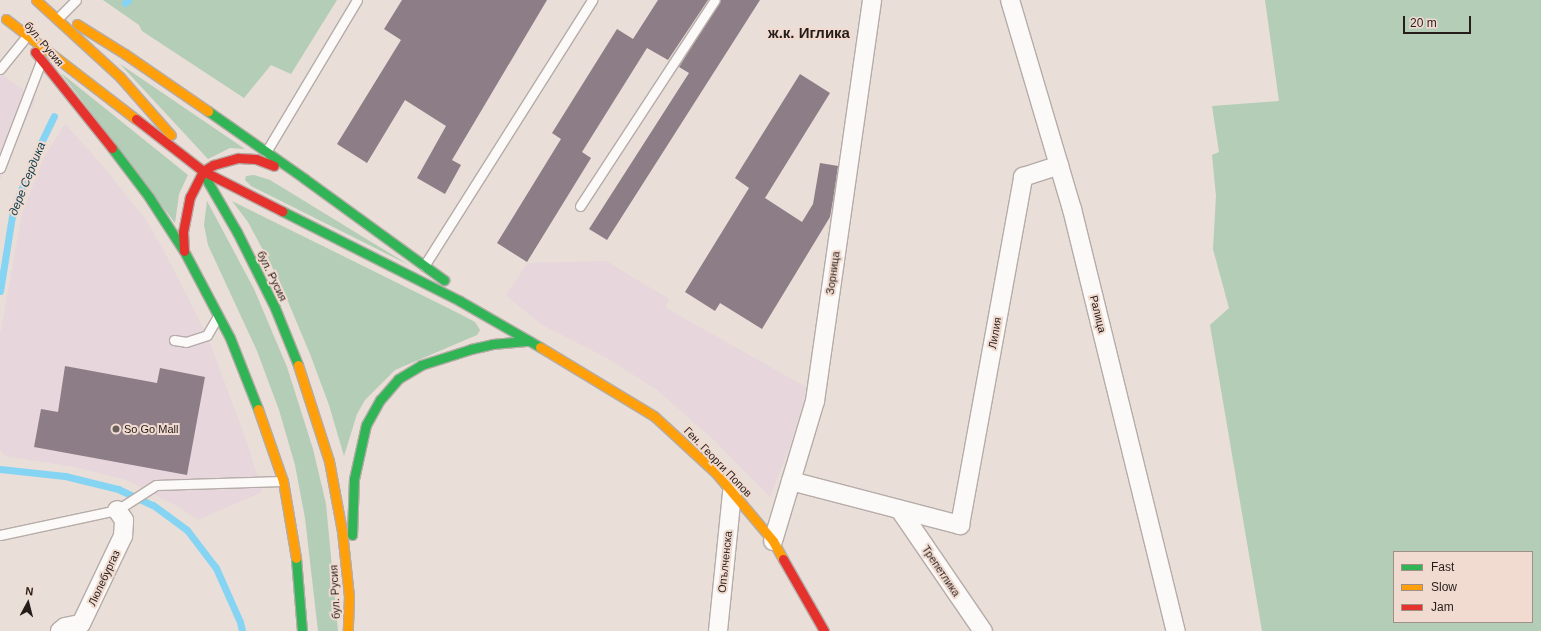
<!DOCTYPE html>
<meta charset="utf-8">
<style>
body{margin:0}
#map{position:relative;width:1541px;height:631px;overflow:hidden;background:#e9ded8;font-family:Helvetica,sans-serif}
div>[style]{position:absolute}
.commercial>*{inset:0;background:#e7d6db}
.green>*{inset:0;background:#b3cdb6}
.stream>*{height:7px;margin:-3.5px;padding:0 3.5px;transform-origin:3.5px;border-radius:3.5px;background:#85d4f3}
.building>*{inset:0;background:#8c7d87}
.roads{filter:drop-shadow(1px 0 #b5aca8) drop-shadow(-1px 0 #b5aca8) drop-shadow(0 1px #b5aca8) drop-shadow(0 -1px #b5aca8)}
.lane>*{height:9px;margin:-4.5px;padding:0 4.5px;transform-origin:4.5px;border-radius:4.5px;background:#fcfaf9}
.street>*{height:18px;margin:-9px;padding:0 9px;transform-origin:9px;border-radius:9px;background:#fcfaf9}
.fast>*{height:9px;margin:-4.5px;padding:0 4.5px;transform-origin:4.5px;border-radius:4.5px;background:#30b455}
.slow>*{height:9px;margin:-4.5px;padding:0 4.5px;transform-origin:4.5px;border-radius:4.5px;background:#ff9f0a}
.jam>*{height:9px;margin:-4.5px;padding:0 4.5px;transform-origin:4.5px;border-radius:4.5px;background:#e5322d}
.dots>*{width:11px;height:11px;translate:-50% -50%;box-sizing:border-box;border:2px solid #f1dbd0;border-radius:50%}
span{translate:-50% -50%;white-space:nowrap;text-align:center;line-height:1.15;-webkit-text-stroke:4px #f1dbd0;paint-order:stroke}
.street-label{font-size:11px;color:#251d19}
.poi-label{font-size:11px;color:#251d19}
.left{translate:0 -50%;text-align:left}
.water-label{font-size:12px;color:#073e50;font-style:italic}
.district-label{font-size:15px;color:#251d19;font-weight:700}
.legend{position:absolute;left:1393px;top:551px;width:140px;height:72px;box-sizing:border-box;background:#f1dbd0;border:1px solid #9f8f87;margin:0;padding:5px 7px;list-style:none;font-size:12px;color:#251d19}
.legend li{display:flex;align-items:center;gap:8px;height:20px}
.legend b{width:20px;border:1px solid #9f8f87}
.north{position:absolute;left:8px;top:583px;width:40px;height:40px;-webkit-text-stroke:3px #f1dbd0;paint-order:stroke;rotate:7deg;font-size:11px;font-weight:700;line-height:16px;text-align:center;color:#251d19}
.north::after{content:'';display:block;margin:auto;width:14px;height:18px;background:#251d19;clip-path:polygon(50% 0,100% 100%,50% 72%,0 100%)}
.scale{position:absolute;left:1403px;top:16px;width:68px;height:18px;box-sizing:border-box;border:2px solid #251d19;border-top:0;padding-left:5px;font-size:12px;line-height:14px;white-space:nowrap;color:#251d19;-webkit-text-stroke:3px #f1dbd0;paint-order:stroke}
</style>
<div id="map">
<div class="commercial">
<i style="clip-path:polygon(0 73px,36px 99px,15px 143px,0 180px)"></i>
<i style="clip-path:polygon(65px 124px,102px 165px,146px 220px,164px 251px,207px 335px,249px 448px,262px 492px,198px 520px,177px 506px,126px 480px,75px 467px,5px 456px,0 450px,0 335px,22px 213px,44px 157px)"></i>
<i style="clip-path:polygon(606px 261px,669px 299px,666px 308px,806px 387px,804px 400px,789px 448px,770px 497px,715px 441px,657px 390px,607px 358px,542px 325px,506px 295px,528px 263px)"></i>
</div>
<div class="green">
<i style="clip-path:polygon(103px 0,337px 0,291px 74px,271px 65px,244px 98px,142px 31px,139px 25px)"></i>
<i style="clip-path:polygon(evenodd,1265px 0,1541px 0,1541px 631px,1262px 631px,1210px 325px,1229px 308px,1213px 249px,1216px 196px,1212px 155px,1219px 152px,1212px 106px,1279px 101px,1265px 0,1394px 552px,1532px 552px,1532px 622px,1394px 622px,1394px 552px)"></i>
<i style="clip-path:polygon(120px 64px,245px 149px,230px 148px,208px 159px)"></i>
<i style="clip-path:polygon(61px 73px,188px 175px,179px 194px,175px 223px)"></i>
<i style="clip-path:polygon(254px 175px,270px 180px,409px 265px,251px 186px,245px 180px,246px 176px)"></i>
<i style="clip-path:polygon(207px 201px,254px 289px,287px 367px,313px 449px,326px 504px,338px 631px,318px 631px,305px 518px,295px 465px,279px 410px,257px 351px,208px 245px,204px 225px)"></i>
<i style="clip-path:polygon(232px 201px,456px 312px,475px 322px,480px 330px,477px 335px,395px 370px,365px 400px,357px 414px,344px 456px,329px 405px,310px 354px,279px 280px,248px 222px)"></i>
</div>
<div class="stream">
<i style="left:125px;top:3px;width:4px;rotate:-45deg"></i>
<i style="left:0;top:291px;width:82px;rotate:-80.9deg"></i>
<i style="left:13px;top:210px;width:61px;rotate:-68deg"></i>
<i style="left:36px;top:153px;width:41px;rotate:-64.1deg"></i>
<i style="left:0;top:469px;width:65px;rotate:6.1deg"></i>
<i style="left:65px;top:476px;width:55px;rotate:13.8deg"></i>
<i style="left:118px;top:489px;width:38px;rotate:25deg"></i>
<i style="left:153px;top:505px;width:42px;rotate:36.3deg"></i>
<i style="left:187px;top:530px;width:48px;rotate:52.7deg"></i>
<i style="left:216px;top:568px;width:59px;rotate:66deg"></i>
<i style="left:240px;top:622px;width:9px;rotate:77deg"></i>
</div>
<div class="building">
<i style="clip-path:polygon(402px 0,547px 0,452px 160px,461px 165px,445px 194px,417px 178px,446px 126px,405px 100px,367px 163px,337px 144px,401px 40px,384px 29px)"></i>
<i style="clip-path:polygon(658px 0,708px 0,668px 60px,647px 48px,582px 152px,591px 158px,527px 262px,497px 243px,561px 139px,552px 133px,617px 29px,633px 39px)"></i>
<i style="clip-path:polygon(721px 0,760px 0,607px 240px,589px 229px,689px 73px,679px 67px)"></i>
<i style="clip-path:polygon(800px 74px,830px 93px,765px 198px,802px 222px,813px 204px,820px 163px,838px 166px,833px 200px,830px 217px,762px 329px,720px 303px,715px 311px,685px 292px,749px 188px,735px 178px)"></i>
<i style="clip-path:polygon(65px 366px,157px 383px,160px 368px,205px 377px,187px 475px,34px 447px,41px 409px,58px 412px)"></i>
</div>
<div class="roads">
<div class="lane">
<i style="left:61px;top:15px;width:21px;rotate:-45deg"></i>
<i style="left:0;top:69px;width:38px;rotate:-51deg"></i>
<i style="left:266px;top:152px;width:177px;rotate:-59.1deg"></i>
<i style="left:0;top:168px;width:115px;rotate:-69deg"></i>
<i style="left:580px;top:206px;width:246px;rotate:-56.8deg"></i>
<i style="left:424px;top:266px;width:315px;rotate:-57.7deg"></i>
<i style="left:174px;top:340px;width:12px;rotate:9deg"></i>
<i style="left:186px;top:342px;width:22px;rotate:-18deg"></i>
<i style="left:207px;top:335px;width:20px;rotate:-60deg"></i>
<i style="left:0;top:535px;width:120px;rotate:-12.1deg"></i>
<i style="left:117px;top:510px;width:46px;rotate:-32.7deg"></i>
<i style="left:156px;top:485px;width:126px;rotate:-1.8deg"></i>
</div>
<div class="street">
<i style="left:1010px;top:0;width:218px;rotate:73.5deg"></i>
<i style="left:1072px;top:209px;width:435px;rotate:76.2deg"></i>
<i style="left:791px;top:481px;width:175px;rotate:14.6deg"></i>
<i style="left:960px;top:525px;width:354px;rotate:-79.7deg"></i>
<i style="left:1023px;top:177px;width:38px;rotate:-18deg"></i>
<i style="left:900px;top:510px;width:147px;rotate:55.6deg"></i>
<i style="left:773px;top:541px;width:146px;rotate:-73.3deg"></i>
<i style="left:815px;top:401px;width:405px;rotate:-81.9deg"></i>
<i style="left:60px;top:631px;width:6px;rotate:-39deg"></i>
<i style="left:65px;top:627px;width:16px;rotate:-11deg"></i>
<i style="left:81px;top:624px;width:98px;rotate:-64.5deg"></i>
<i style="left:123px;top:536px;width:16px;rotate:-86deg"></i>
<i style="left:124px;top:520px;width:12px;rotate:-125deg"></i>
<i style="left:718px;top:631px;width:140px;rotate:-84.2deg"></i>
</div>
<div class="fast">
<i style="left:208px;top:111px;width:118px;rotate:35deg"></i>
<i style="left:305px;top:179px;width:172px;rotate:36deg"></i>
<i style="left:112px;top:148px;width:61px;rotate:52.9deg"></i>
<i style="left:149px;top:197px;width:64px;rotate:57.1deg"></i>
<i style="left:184px;top:251px;width:98px;rotate:62.1deg"></i>
<i style="left:230px;top:338px;width:76px;rotate:68.5deg"></i>
<i style="left:201px;top:170px;width:72px;rotate:59.9deg"></i>
<i style="left:237px;top:232px;width:85px;rotate:63.4deg"></i>
<i style="left:275px;top:308px;width:61px;rotate:68deg"></i>
<i style="left:282px;top:211px;width:199px;rotate:26.8deg"></i>
<i style="left:460px;top:301px;width:92px;rotate:29.9deg"></i>
<i style="left:352px;top:535px;width:56px;rotate:-88deg"></i>
<i style="left:354px;top:479px;width:55px;rotate:-77.5deg"></i>
<i style="left:366px;top:425px;width:29px;rotate:-61deg"></i>
<i style="left:380px;top:400px;width:28px;rotate:-49deg"></i>
<i style="left:398px;top:379px;width:27px;rotate:-31deg"></i>
<i style="left:421px;top:365px;width:52px;rotate:-17.7deg"></i>
<i style="left:471px;top:349px;width:22px;rotate:-13deg"></i>
<i style="left:492px;top:344px;width:37px;rotate:-5deg"></i>
<i style="left:296px;top:558px;width:73px;rotate:85.3deg"></i>
</div>
<div class="slow">
<i style="left:36px;top:0;width:114px;rotate:42.5deg"></i>
<i style="left:120px;top:77px;width:77px;rotate:48.7deg"></i>
<i style="left:6px;top:19px;width:164px;rotate:37.6deg"></i>
<i style="left:77px;top:24px;width:57px;rotate:32deg"></i>
<i style="left:125px;top:54px;width:101px;rotate:34.5deg"></i>
<i style="left:540px;top:347px;width:133px;rotate:31.2deg"></i>
<i style="left:654px;top:416px;width:84px;rotate:42.6deg"></i>
<i style="left:716px;top:473px;width:89px;rotate:50deg"></i>
<i style="left:773px;top:541px;width:21px;rotate:61deg"></i>
<i style="left:298px;top:365px;width:101px;rotate:72.1deg"></i>
<i style="left:329px;top:461px;width:71px;rotate:79.5deg"></i>
<i style="left:342px;top:531px;width:65px;rotate:83.9deg"></i>
<i style="left:349px;top:596px;width:35px;rotate:92deg"></i>
<i style="left:258px;top:409px;width:76px;rotate:70.9deg"></i>
<i style="left:283px;top:481px;width:78px;rotate:80.4deg"></i>
</div>
<div class="jam">
<i style="left:35px;top:52px;width:123px;rotate:51.3deg"></i>
<i style="left:136px;top:119px;width:85px;rotate:37.8deg"></i>
<i style="left:203px;top:171px;width:89px;rotate:26.9deg"></i>
<i style="left:184px;top:251px;width:19px;rotate:-93deg"></i>
<i style="left:183px;top:232px;width:36px;rotate:-79deg"></i>
<i style="left:190px;top:197px;width:29px;rotate:-63deg"></i>
<i style="left:203px;top:171px;width:12px;rotate:-31deg"></i>
<i style="left:213px;top:165px;width:26px;rotate:-16deg"></i>
<i style="left:238px;top:158px;width:18px;rotate:3deg"></i>
<i style="left:256px;top:159px;width:19px;rotate:21deg"></i>
<i style="left:783px;top:559px;width:83px;rotate:60.3deg"></i>
</div>
</div>
<div class="dots">
<i style="left:116px;top:429px;background:#6a615c"></i>
</div>
<div class="street-label">
<span style="left:44px;top:44px;rotate:50deg">бул. Русия</span>
<span style="left:833px;top:273px;rotate:-82deg">Зорница</span>
<span style="left:272px;top:276px;rotate:64deg">бул. Русия</span>
<span style="left:1098px;top:314px;rotate:76deg">Ралица</span>
<span style="left:995px;top:333px;rotate:-80deg">Лилия</span>
<span style="left:718px;top:462px;rotate:46deg">Ген. Георги Попов</span>
<span style="left:725px;top:562px;rotate:-84deg">Опълченска</span>
<span style="left:941px;top:571px;rotate:56deg">Трепетлика</span>
<span style="left:104px;top:578px;rotate:-65deg">Люлебургаз</span>
<span style="left:335px;top:592px;rotate:-93deg">бул. Русия</span>
</div>
<div class="poi-label">
<span class="left" style="left:124px;top:429px">So Go Mall</span>
</div>
<div class="water-label">
<span style="left:28px;top:179px;rotate:-68deg">дере Сердика</span>
</div>
<div class="district-label">
<span style="left:809px;top:33px">ж.к. Иглика</span>
</div>
<ul class="legend">
<li><b style="height:5px;background:#30b455"></b>Fast</li>
<li><b style="height:5px;background:#ff9f0a"></b>Slow</li>
<li><b style="height:5px;background:#e5322d"></b>Jam</li>
</ul>
<div class="north">N</div>
<div class="scale">20 m</div>
</div>
